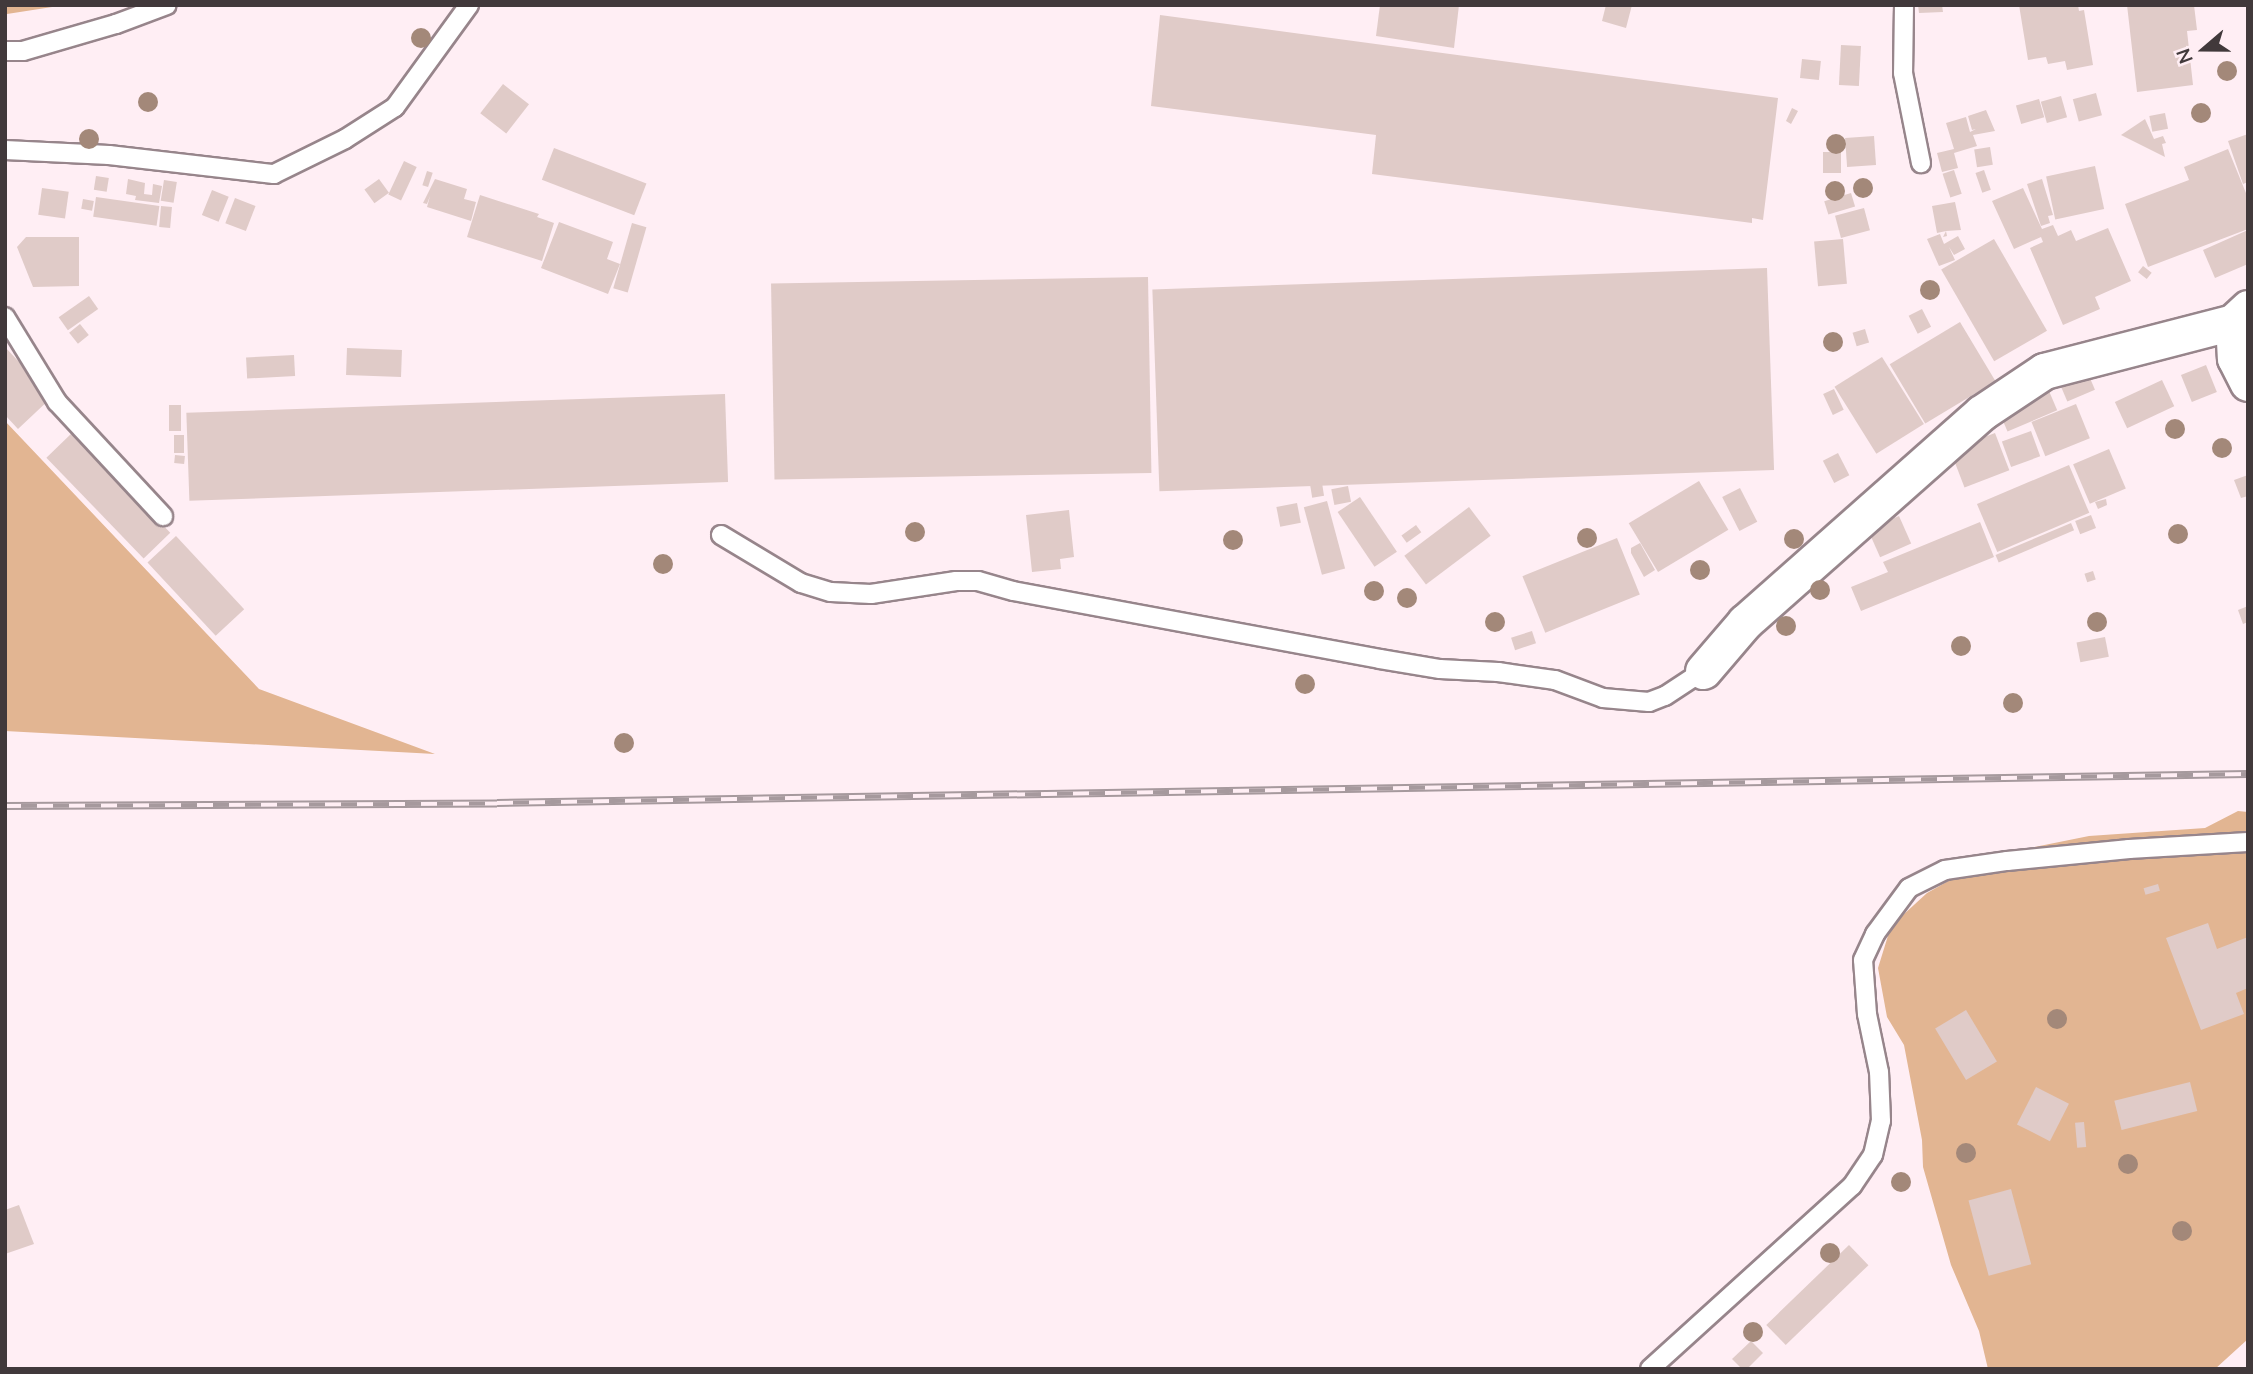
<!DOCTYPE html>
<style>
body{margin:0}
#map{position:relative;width:2253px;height:1374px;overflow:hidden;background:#ffeef4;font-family:Mulish,sans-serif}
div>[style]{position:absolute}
.green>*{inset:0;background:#e2b592}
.building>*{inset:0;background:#e0cbc8;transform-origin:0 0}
.roads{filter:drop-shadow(2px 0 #97858b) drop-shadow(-2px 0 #97858b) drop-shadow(0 2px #97858b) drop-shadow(0 -2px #97858b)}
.service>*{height:18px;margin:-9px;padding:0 9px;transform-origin:9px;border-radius:9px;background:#fff}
.minor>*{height:35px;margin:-17.5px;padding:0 17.5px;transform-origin:17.5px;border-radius:17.5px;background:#fff}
.rail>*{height:8px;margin-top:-4px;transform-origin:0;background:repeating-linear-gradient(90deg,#ffeef4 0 16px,#a6999d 0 32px);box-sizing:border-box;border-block:2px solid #a6999d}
.trees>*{width:20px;height:20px;margin:-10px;border-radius:50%;background:#a38879}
span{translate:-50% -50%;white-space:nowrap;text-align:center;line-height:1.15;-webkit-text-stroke:7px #ffeef4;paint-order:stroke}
.frame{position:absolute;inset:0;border:7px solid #41393b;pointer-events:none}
.north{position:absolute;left:2169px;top:14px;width:70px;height:70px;-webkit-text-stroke:5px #ffeef4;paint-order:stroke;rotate:250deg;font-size:19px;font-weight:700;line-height:28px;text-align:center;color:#41393b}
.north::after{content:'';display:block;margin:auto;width:24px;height:32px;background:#41393b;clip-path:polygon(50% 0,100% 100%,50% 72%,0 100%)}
</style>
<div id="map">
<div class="green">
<i style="clip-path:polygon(5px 5px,65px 5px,7px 14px)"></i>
<i style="clip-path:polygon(5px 421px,259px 689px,435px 754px,5px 731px)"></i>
<i style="clip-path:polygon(2238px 811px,2248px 812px,2248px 1339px,2215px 1369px,1988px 1369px,1979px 1331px,1951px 1265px,1923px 1167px,1922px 1140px,1904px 1045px,1887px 1017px,1878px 968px,1891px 926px,1927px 893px,1995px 855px,2089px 836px,2205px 828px)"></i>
</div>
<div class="building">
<i style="clip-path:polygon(1380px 5px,1459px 5px,1454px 48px,1376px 36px)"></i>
<i style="clip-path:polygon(1606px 5px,1632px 5px,1626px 28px,1602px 21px)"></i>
<i style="clip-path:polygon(1918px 5px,1942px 5px,1943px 12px,1919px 13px)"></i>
<i style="clip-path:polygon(2019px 5px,2078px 5px,2079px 11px,2084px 10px,2093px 65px,2067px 70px,2065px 61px,2048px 64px,2046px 57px,2028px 60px)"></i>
<i style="clip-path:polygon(2127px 5px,2194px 5px,2197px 30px,2187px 31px,2193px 85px,2137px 92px)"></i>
<i style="clip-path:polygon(1160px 15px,1778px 98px,1763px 220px,1752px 218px,1752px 223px,1372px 174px,1376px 135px,1151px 106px)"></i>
<i style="left:1841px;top:45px;width:20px;height:40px;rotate:3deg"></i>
<i style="left:1802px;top:59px;width:19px;height:19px;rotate:6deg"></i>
<i style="left:503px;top:84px;width:33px;height:37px;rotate:38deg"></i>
<i style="left:2096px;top:93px;width:23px;height:24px;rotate:75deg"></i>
<i style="left:2061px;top:96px;width:22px;height:21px;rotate:74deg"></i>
<i style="left:2039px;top:99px;width:19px;height:24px;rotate:74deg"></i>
<i style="clip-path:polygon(1792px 108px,1798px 111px,1791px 124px,1786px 121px)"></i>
<i style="clip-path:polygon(1986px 110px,1995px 131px,1973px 135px,1977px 146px,1954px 153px,1958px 168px,1942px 172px,1937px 153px,1954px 149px,1946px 123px,1966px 117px,1970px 132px,1976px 129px,1972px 130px,1968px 116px)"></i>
<i style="left:2165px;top:113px;width:16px;height:16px;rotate:79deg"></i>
<i style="clip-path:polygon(2145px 119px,2154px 139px,2163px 136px,2166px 143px,2162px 144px,2165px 157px,2121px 135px)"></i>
<i style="clip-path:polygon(2248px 134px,2248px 182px,2243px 184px,2228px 141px)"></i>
<i style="left:1874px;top:136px;width:29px;height:29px;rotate:86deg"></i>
<i style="left:1990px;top:147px;width:18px;height:16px;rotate:81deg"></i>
<i style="left:554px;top:148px;width:99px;height:34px;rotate:21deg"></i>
<i style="clip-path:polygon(2228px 149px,2248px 198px,2248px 229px,2148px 267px,2125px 204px,2189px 180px,2184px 167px)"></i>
<i style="left:1823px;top:152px;width:18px;height:21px"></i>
<i style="left:404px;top:161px;width:14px;height:37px;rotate:25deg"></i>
<i style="left:2095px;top:166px;width:44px;height:50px;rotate:78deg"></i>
<i style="left:1954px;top:170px;width:25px;height:12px;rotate:72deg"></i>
<i style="left:1984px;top:170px;width:21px;height:9px;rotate:71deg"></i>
<i style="left:427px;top:171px;width:6px;height:15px;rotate:18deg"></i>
<i style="left:96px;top:176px;width:13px;height:14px;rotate:9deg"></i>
<i style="clip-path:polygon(128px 179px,145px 183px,144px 194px,152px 195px,153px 184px,162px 186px,159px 203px,135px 200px,136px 196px,126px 194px)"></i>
<i style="left:379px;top:179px;width:17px;height:18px;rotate:54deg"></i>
<i style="clip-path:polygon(435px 179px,467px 189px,464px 199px,476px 202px,471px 221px,427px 207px,430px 196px,427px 204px,423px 203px)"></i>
<i style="clip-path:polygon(2042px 179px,2053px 215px,2048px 216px,2050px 223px,2041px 226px,2027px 184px)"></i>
<i style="left:164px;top:180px;width:13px;height:21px;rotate:9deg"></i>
<i style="left:42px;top:188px;width:27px;height:27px;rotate:8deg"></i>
<i style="clip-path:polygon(2023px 188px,2042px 229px,2053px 225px,2058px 236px,2071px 230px,2076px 241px,2108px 228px,2131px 281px,2095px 297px,2100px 309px,2063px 325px,2030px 248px,2043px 242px,2041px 237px,2014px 249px,1992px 201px)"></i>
<i style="left:212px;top:190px;width:18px;height:27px;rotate:22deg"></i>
<i style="left:1851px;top:193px;width:14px;height:28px;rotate:73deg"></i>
<i style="clip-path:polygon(480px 195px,539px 214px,537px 217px,554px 223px,542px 261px,467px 237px)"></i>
<i style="left:96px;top:197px;width:64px;height:20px;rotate:8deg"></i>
<i style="left:235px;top:198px;width:22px;height:27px;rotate:21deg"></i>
<i style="left:83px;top:199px;width:11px;height:10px;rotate:10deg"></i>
<i style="clip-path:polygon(1955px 202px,1961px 230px,1946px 231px,1947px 236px,1943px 237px,1946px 231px,1937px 233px,1932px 206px)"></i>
<i style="left:161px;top:206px;width:11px;height:21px;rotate:5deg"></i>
<i style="left:1864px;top:208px;width:23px;height:30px;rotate:75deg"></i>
<i style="clip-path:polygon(559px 222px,613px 242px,607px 259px,620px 264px,608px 294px,541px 268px)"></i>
<i style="left:632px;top:223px;width:15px;height:68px;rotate:16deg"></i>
<i style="clip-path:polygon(2248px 230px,2248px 264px,2215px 278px,2203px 250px)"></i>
<i style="clip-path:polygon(1940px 234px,1944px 244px,1958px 236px,1965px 249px,1954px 255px,1949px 247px,1955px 260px,1939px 266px,1927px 239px)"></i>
<i style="clip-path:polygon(26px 237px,79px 237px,79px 286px,33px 287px,17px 247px)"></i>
<i style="left:1843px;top:239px;width:45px;height:29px;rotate:85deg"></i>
<i style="left:1994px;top:239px;width:106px;height:61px;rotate:60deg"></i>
<i style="left:2143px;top:266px;width:11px;height:8px;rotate:38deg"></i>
<i style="left:1767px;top:268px;width:202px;height:615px;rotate:88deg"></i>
<i style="left:1148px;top:277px;width:196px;height:377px;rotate:89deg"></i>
<i style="left:89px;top:296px;width:16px;height:37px;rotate:55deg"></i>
<i style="left:1922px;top:309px;width:20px;height:15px;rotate:63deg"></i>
<i style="left:1960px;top:322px;width:69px;height:82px;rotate:59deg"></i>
<i style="left:80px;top:324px;width:14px;height:14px;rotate:51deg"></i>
<i style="left:1865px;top:329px;width:14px;height:13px;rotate:73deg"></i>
<i style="clip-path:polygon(5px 347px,52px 397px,18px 429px,5px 415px)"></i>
<i style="left:347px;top:348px;width:55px;height:27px;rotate:2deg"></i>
<i style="left:294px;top:355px;width:21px;height:48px;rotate:87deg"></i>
<i style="left:1882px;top:357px;width:79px;height:56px;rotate:58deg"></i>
<i style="left:2084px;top:364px;width:28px;height:30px;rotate:67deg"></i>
<i style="left:2206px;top:365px;width:29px;height:27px;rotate:68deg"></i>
<i style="left:2162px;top:380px;width:29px;height:52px;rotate:65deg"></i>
<i style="left:1834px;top:389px;width:23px;height:12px;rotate:65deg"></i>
<i style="left:2049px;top:391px;width:21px;height:54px;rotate:67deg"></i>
<i style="left:725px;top:394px;width:88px;height:539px;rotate:88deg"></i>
<i style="left:2076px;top:404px;width:37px;height:48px;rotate:68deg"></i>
<i style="left:169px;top:405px;width:12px;height:26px"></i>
<i style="left:2031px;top:431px;width:27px;height:31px;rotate:70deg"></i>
<i style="left:73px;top:432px;width:140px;height:37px;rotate:46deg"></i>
<i style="left:1995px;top:433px;width:40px;height:48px;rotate:69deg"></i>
<i style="left:174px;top:435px;width:10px;height:18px"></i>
<i style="left:2109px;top:449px;width:43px;height:39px;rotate:67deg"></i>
<i style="left:1838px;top:453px;width:25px;height:17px;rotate:63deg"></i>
<i style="left:175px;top:455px;width:10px;height:8px;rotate:6deg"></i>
<i style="left:2069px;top:465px;width:52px;height:100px;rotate:67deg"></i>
<i style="clip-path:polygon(2248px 475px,2248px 496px,2241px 498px,2234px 480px)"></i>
<i style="left:1699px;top:481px;width:57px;height:82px;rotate:59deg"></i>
<i style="left:1322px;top:483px;width:13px;height:12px;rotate:81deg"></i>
<i style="left:1348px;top:486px;width:16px;height:17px;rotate:79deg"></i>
<i style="left:1740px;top:488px;width:38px;height:20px;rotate:63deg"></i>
<i style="left:1360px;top:497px;width:66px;height:27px;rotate:56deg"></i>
<i style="clip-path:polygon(2106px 499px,2107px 505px,2098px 509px,2095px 502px)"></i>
<i style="left:1327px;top:501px;width:70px;height:24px;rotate:75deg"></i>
<i style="left:1297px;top:503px;width:20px;height:21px;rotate:79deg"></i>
<i style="left:1469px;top:507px;width:36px;height:81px;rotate:53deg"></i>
<i style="clip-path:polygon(1069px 510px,1074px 557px,1060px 559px,1061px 569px,1032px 572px,1026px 515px)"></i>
<i style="left:2091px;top:515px;width:14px;height:17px;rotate:69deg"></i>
<i style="left:1899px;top:516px;width:30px;height:34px;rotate:66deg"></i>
<i style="clip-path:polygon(1980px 522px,1994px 557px,1861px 611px,1851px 587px,1888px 572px,1883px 562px)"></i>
<i style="left:2071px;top:523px;width:8px;height:82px;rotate:67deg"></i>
<i style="left:1416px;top:525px;width:9px;height:18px;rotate:54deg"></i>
<i style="left:176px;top:536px;width:100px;height:39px;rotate:47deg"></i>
<i style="left:1617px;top:538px;width:61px;height:102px;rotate:68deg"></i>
<i style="clip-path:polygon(1640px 543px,1655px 570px,1644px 577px,1631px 553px,1631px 548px)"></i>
<i style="left:2093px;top:571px;width:9px;height:9px;rotate:72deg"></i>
<i style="clip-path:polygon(2248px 606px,2248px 622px,2243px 624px,2238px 610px)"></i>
<i style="left:1532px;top:631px;width:13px;height:22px;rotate:72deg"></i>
<i style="left:2105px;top:637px;width:20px;height:29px;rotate:79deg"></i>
<i style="left:2158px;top:884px;width:7px;height:15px;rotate:74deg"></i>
<i style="clip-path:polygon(2208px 923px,2217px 949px,2248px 937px,2248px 988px,2236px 993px,2244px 1014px,2201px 1030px,2166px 938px)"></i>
<i style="left:1966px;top:1010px;width:60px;height:36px;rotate:59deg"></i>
<i style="left:2190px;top:1082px;width:30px;height:78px;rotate:76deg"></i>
<i style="left:2036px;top:1087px;width:37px;height:42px;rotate:27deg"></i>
<i style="left:2084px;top:1122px;width:25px;height:9px;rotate:85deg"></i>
<i style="left:2011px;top:1189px;width:78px;height:44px;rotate:75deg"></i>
<i style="clip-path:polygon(19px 1205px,34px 1244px,5px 1254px,5px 1210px)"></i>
<i style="left:1849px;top:1245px;width:28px;height:115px;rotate:46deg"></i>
<i style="clip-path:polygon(1751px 1341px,1763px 1353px,1747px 1369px,1742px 1369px,1732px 1359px)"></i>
</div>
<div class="roads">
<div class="service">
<i style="left:1904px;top:5px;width:68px;rotate:90.8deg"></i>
<i style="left:1903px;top:73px;width:92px;rotate:78.7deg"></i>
<i style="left:5px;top:51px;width:18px"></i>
<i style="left:23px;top:51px;width:97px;rotate:-16.2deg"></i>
<i style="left:116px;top:24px;width:54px;rotate:-20.4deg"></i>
<i style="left:5px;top:150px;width:104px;rotate:2.8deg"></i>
<i style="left:109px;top:155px;width:166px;rotate:6.6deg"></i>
<i style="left:274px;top:174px;width:79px;rotate:-26.2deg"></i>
<i style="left:345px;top:139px;width:59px;rotate:-32.6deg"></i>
<i style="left:395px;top:107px;width:126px;rotate:-54deg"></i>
<i style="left:5px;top:317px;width:100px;rotate:58.5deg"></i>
<i style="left:57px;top:402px;width:156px;rotate:47.1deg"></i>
<i style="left:721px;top:535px;width:93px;rotate:31deg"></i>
<i style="left:801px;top:583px;width:31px;rotate:17deg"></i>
<i style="left:831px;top:592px;width:40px;rotate:2.9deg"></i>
<i style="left:871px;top:594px;width:86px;rotate:-8.7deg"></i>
<i style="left:956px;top:581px;width:22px"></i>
<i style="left:978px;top:581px;width:36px;rotate:16deg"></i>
<i style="left:1013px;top:591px;width:373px;rotate:10.5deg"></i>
<i style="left:1380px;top:659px;width:61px;rotate:9.5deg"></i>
<i style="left:1440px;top:669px;width:58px;rotate:3deg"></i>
<i style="left:1498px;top:672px;width:58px;rotate:8deg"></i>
<i style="left:1555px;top:680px;width:51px;rotate:20.6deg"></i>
<i style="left:1603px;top:698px;width:46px;rotate:5deg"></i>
<i style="left:1649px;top:702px;width:17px;rotate:-21deg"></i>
<i style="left:1665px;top:696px;width:45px;rotate:-33.3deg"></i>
<i style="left:1650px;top:1369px;width:273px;rotate:-42.2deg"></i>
<i style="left:1852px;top:1186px;width:37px;rotate:-56deg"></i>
<i style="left:1873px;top:1155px;width:35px;rotate:-77deg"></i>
<i style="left:1881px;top:1121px;width:49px;rotate:-92.3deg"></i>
<i style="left:1879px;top:1072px;width:59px;rotate:-101.7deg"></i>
<i style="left:1867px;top:1014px;width:54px;rotate:-94.2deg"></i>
<i style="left:1863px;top:960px;width:29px;rotate:-65deg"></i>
<i style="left:1875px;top:934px;width:57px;rotate:-53.5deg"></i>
<i style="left:1909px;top:888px;width:40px;rotate:-26.6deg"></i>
<i style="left:1945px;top:870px;width:63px;rotate:-8.3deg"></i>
<i style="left:2007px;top:861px;width:123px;rotate:-5.6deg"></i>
<i style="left:2129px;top:849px;width:119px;rotate:-3.4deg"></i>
</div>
<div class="minor">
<i style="left:2248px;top:308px;width:21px;rotate:137deg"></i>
<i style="left:2233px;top:322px;width:36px;rotate:87deg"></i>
<i style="left:2235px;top:358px;width:28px;rotate:63deg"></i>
<i style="left:1703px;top:671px;width:65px;rotate:-49.4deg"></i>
<i style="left:1745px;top:622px;width:315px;rotate:-41.5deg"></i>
<i style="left:1981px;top:413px;width:76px;rotate:-33.7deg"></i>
<i style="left:2044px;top:371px;width:195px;rotate:-14.5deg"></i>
</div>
</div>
<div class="rail">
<i style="left:5px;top:806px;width:492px;rotate:-0.3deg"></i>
<i style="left:497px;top:803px;width:1751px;rotate:-0.95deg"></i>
</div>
<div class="trees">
<i style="left:421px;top:38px"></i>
<i style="left:2227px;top:71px"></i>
<i style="left:148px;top:102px"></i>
<i style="left:2201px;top:113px"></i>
<i style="left:89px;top:139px"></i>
<i style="left:1836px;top:144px"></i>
<i style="left:1863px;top:188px"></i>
<i style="left:1835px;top:191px"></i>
<i style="left:1930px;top:290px"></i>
<i style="left:1833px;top:342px"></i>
<i style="left:2175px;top:429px"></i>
<i style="left:2222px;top:448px"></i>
<i style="left:915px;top:532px"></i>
<i style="left:2178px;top:534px"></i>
<i style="left:1587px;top:538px"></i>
<i style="left:1794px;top:539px"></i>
<i style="left:1233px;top:540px"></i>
<i style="left:663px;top:564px"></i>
<i style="left:1700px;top:570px"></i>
<i style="left:1820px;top:590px"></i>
<i style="left:1374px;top:591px"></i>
<i style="left:1407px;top:598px"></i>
<i style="left:1495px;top:622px"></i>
<i style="left:2097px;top:622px"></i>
<i style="left:1786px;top:626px"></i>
<i style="left:1961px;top:646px"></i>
<i style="left:1305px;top:684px"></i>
<i style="left:2013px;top:703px"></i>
<i style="left:624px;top:743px"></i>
<i style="left:2057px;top:1019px"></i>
<i style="left:1966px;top:1153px"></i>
<i style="left:2128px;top:1164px"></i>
<i style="left:1901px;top:1182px"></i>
<i style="left:2182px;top:1231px"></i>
<i style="left:1830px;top:1253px"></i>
<i style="left:1753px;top:1332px"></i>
</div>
<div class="frame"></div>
<div class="north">N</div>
</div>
